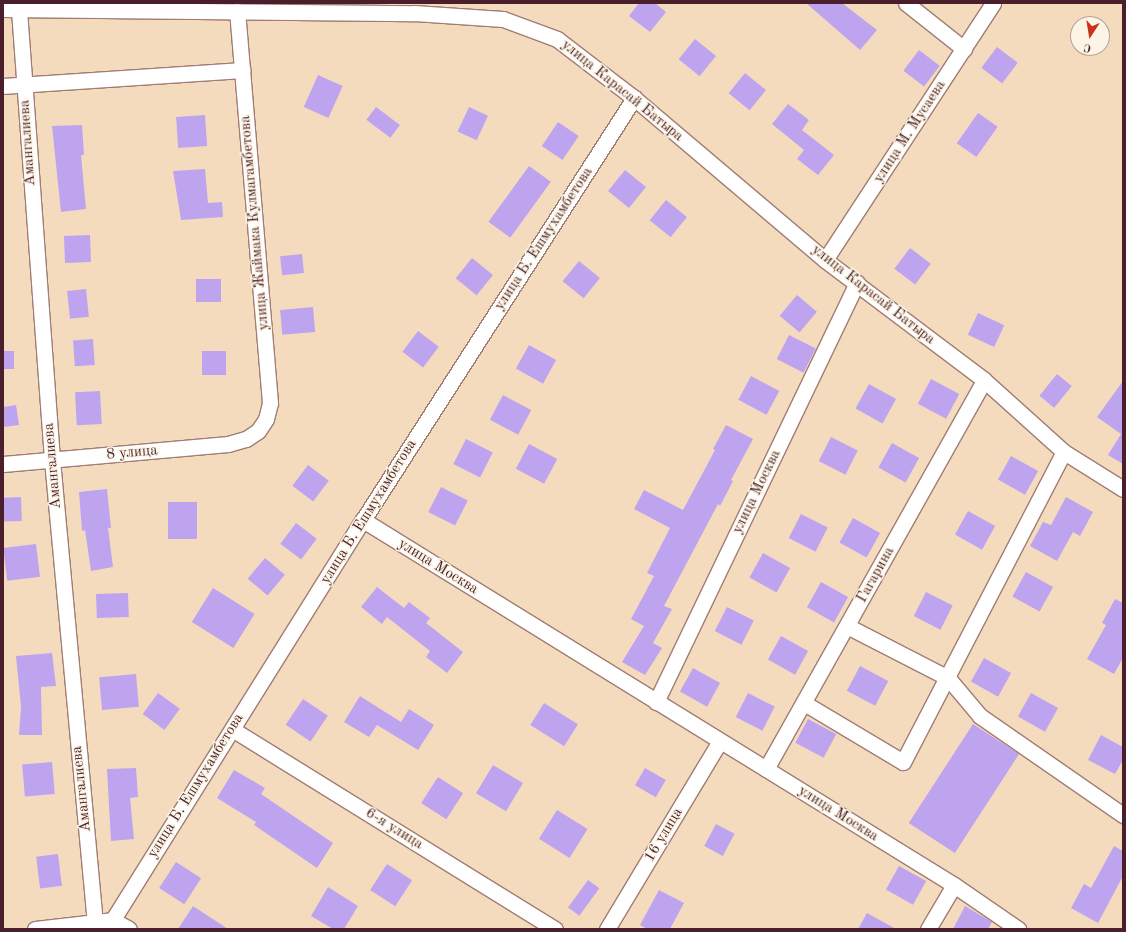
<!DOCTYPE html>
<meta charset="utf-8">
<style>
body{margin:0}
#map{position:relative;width:1126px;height:932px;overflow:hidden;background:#f5dbbe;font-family:"Old Standard TT",serif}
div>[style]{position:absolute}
.building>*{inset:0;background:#bea4ef;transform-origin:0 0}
.roads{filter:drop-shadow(1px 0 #a07d74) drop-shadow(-1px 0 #a07d74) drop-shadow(0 1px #a07d74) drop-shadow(0 -1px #a07d74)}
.minor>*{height:15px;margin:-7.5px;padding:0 7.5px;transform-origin:7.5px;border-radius:7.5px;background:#fff}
span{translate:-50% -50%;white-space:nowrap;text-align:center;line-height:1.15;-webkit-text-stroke:3px #fcf5e5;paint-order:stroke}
.street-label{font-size:15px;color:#4a1f2b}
.frame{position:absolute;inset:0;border:4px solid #4a1f2b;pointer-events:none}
.north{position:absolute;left:1070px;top:16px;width:40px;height:40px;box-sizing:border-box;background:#fcf5e5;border:1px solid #b59f9b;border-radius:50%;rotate:192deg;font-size:11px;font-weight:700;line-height:16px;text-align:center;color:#4a1f2b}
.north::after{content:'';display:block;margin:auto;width:14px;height:18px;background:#c8321e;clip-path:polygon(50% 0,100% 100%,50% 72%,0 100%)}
</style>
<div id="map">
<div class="building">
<i style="clip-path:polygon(639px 3px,655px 3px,666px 12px,650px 32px,629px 16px)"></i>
<i style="clip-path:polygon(806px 3px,842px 3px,877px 30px,860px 50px)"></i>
<i style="left:695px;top:39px;width:27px;height:26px;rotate:39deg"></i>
<i style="left:997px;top:47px;width:26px;height:26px;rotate:37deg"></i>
<i style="left:919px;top:50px;width:26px;height:26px;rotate:37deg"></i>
<i style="left:745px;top:73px;width:27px;height:26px;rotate:39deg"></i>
<i style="left:318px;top:75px;width:27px;height:35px;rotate:24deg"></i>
<i style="clip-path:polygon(788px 104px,809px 120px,802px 130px,834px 155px,818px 175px,797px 159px,804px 150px,772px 124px)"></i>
<i style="left:376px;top:107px;width:30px;height:16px;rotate:37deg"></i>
<i style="left:469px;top:107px;width:21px;height:27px;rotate:25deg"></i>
<i style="left:978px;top:113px;width:24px;height:37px;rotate:35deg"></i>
<i style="left:205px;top:115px;width:31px;height:29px;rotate:86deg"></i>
<i style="left:558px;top:122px;width:25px;height:29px;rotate:34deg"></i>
<i style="clip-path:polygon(82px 125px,84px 155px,81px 155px,86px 209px,61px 212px,52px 126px)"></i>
<i style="left:529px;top:166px;width:27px;height:69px;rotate:36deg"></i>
<i style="clip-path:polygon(205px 169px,208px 203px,222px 202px,223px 217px,181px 220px,173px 171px)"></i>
<i style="left:625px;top:170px;width:27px;height:27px;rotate:39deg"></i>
<i style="left:666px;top:200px;width:27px;height:26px;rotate:39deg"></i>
<i style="left:90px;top:235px;width:27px;height:26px;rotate:88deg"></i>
<i style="left:910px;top:248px;width:26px;height:26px;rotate:37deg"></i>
<i style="left:302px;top:254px;width:19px;height:22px;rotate:84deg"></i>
<i style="left:472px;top:258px;width:27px;height:26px;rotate:39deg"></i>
<i style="left:579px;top:261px;width:27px;height:26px;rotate:39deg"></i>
<i style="left:196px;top:279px;width:25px;height:23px"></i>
<i style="left:86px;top:289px;width:28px;height:19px;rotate:84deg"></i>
<i style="left:797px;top:295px;width:26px;height:27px;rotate:40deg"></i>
<i style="left:313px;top:307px;width:25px;height:33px;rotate:85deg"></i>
<i style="left:978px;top:313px;width:29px;height:24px;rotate:25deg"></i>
<i style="left:418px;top:331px;width:26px;height:26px;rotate:37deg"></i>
<i style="left:789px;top:335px;width:30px;height:27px;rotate:27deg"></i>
<i style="left:93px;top:339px;width:26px;height:20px;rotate:86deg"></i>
<i style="left:529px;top:345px;width:31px;height:27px;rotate:29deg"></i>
<i style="left:3px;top:351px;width:11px;height:18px"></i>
<i style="left:202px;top:351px;width:24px;height:24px"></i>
<i style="left:1057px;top:374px;width:19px;height:28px;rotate:39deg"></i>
<i style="left:751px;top:376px;width:32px;height:27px;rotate:28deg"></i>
<i style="left:931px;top:379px;width:32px;height:28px;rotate:28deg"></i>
<i style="clip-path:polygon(1123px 381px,1123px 464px,1108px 455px,1121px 434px,1097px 417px)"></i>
<i style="left:869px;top:384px;width:31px;height:28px;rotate:29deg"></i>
<i style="left:100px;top:391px;width:33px;height:25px;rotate:87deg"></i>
<i style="left:503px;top:395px;width:32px;height:28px;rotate:28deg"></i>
<i style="clip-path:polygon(16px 405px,19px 425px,3px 427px,3px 407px)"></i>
<i style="clip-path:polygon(726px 425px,753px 439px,731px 480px,733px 481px,720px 506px,718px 504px,664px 606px,672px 609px,653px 643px,662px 648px,645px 675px,622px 662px,644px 626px,631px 619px,654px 576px,647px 573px,670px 528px,634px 509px,644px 490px,683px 510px,715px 450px,713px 449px)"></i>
<i style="left:831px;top:437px;width:30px;height:27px;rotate:27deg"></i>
<i style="left:466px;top:439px;width:30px;height:28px;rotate:27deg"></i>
<i style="left:892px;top:443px;width:31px;height:28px;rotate:29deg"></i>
<i style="left:529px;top:444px;width:32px;height:28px;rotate:28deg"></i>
<i style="left:1011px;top:456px;width:31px;height:27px;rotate:29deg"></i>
<i style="left:308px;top:465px;width:26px;height:26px;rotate:37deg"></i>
<i style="left:441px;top:487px;width:30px;height:28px;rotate:27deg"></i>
<i style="clip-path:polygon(107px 489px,111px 528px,108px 528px,113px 567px,91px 571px,85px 530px,82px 531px,79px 492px)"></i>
<i style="left:21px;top:497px;width:24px;height:18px;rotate:88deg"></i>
<i style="clip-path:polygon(1066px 497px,1093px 512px,1080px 536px,1073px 532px,1057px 561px,1030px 546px,1043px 522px,1051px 525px)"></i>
<i style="left:168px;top:502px;width:29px;height:37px"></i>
<i style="left:968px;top:511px;width:31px;height:27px;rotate:29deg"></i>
<i style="left:801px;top:514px;width:30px;height:27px;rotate:27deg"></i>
<i style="left:853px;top:518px;width:31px;height:28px;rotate:29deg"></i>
<i style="left:296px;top:523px;width:26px;height:26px;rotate:37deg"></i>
<i style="left:36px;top:544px;width:33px;height:33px;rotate:83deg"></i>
<i style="left:763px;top:553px;width:31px;height:28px;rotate:29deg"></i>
<i style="left:265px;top:558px;width:26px;height:27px;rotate:40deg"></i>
<i style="left:1026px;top:572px;width:31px;height:28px;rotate:29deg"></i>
<i style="left:821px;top:582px;width:31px;height:29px;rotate:29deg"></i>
<i style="clip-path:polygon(377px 587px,404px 608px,409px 602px,430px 618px,426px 623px,463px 652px,447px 673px,426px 657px,430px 651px,387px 617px,382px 624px,361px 607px)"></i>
<i style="left:213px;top:588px;width:49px;height:40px;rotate:32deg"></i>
<i style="left:926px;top:592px;width:30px;height:27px;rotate:27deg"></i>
<i style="left:128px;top:593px;width:24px;height:32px;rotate:88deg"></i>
<i style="clip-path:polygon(1115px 599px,1123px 603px,1123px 658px,1114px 674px,1087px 659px,1106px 625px,1102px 623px)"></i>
<i style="left:727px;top:607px;width:30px;height:27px;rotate:27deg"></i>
<i style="left:781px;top:636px;width:31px;height:27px;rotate:29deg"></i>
<i style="clip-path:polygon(52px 653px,56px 686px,41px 687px,42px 735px,19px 735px,21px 707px,16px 656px)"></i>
<i style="left:984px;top:658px;width:31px;height:27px;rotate:29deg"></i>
<i style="left:860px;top:666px;width:32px;height:28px;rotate:28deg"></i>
<i style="left:693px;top:668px;width:31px;height:27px;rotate:29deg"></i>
<i style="left:136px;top:674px;width:33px;height:37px;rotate:85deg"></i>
<i style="left:158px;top:693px;width:27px;height:26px;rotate:36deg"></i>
<i style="left:748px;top:693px;width:30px;height:27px;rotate:27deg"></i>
<i style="left:1031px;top:693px;width:31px;height:27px;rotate:29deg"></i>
<i style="clip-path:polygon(360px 696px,401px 722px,409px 709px,434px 725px,418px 750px,377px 725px,369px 737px,344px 722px)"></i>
<i style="left:303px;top:699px;width:30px;height:31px;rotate:34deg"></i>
<i style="left:544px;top:703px;width:40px;height:26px;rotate:32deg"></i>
<i style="left:808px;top:719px;width:32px;height:27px;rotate:28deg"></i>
<i style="left:973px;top:724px;width:55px;height:118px;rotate:33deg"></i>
<i style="clip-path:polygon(1101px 735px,1123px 747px,1123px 760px,1115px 774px,1088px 760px)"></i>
<i style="left:52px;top:762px;width:32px;height:30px;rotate:85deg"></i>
<i style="left:493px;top:765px;width:35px;height:33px;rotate:31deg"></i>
<i style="clip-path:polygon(136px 768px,138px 797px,130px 798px,134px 839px,111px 841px,107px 769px)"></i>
<i style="left:645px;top:768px;width:24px;height:20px;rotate:30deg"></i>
<i style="clip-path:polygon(234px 770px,265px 788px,261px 794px,333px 843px,317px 868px,254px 825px,256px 822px,217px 798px)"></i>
<i style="left:438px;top:777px;width:30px;height:31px;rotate:33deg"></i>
<i style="left:557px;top:810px;width:36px;height:34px;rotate:32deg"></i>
<i style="left:716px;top:824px;width:21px;height:25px;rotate:28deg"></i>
<i style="clip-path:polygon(1114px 846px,1123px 851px,1123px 876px,1098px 923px,1071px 908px,1084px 884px,1091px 888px)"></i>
<i style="left:58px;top:854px;width:32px;height:22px;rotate:83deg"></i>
<i style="left:176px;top:862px;width:30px;height:31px;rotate:33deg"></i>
<i style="left:387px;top:864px;width:30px;height:31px;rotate:33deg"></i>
<i style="left:899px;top:866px;width:31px;height:27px;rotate:29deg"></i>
<i style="left:588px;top:880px;width:14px;height:34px;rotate:36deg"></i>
<i style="clip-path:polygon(328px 887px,358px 906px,344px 929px,333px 929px,311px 916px)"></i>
<i style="clip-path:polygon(659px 890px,684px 903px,670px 929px,647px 929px,640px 925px)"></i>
<i style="clip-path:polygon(193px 906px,228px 929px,178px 929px)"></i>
<i style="clip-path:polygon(965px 906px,992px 922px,988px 929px,953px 929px)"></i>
<i style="clip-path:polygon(867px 913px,896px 929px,858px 929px)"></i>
</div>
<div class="roads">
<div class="minor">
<i style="left:906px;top:3px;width:74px;rotate:38.4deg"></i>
<i style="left:3px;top:9px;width:411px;rotate:0.6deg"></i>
<i style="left:414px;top:13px;width:89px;rotate:3.9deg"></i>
<i style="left:503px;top:19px;width:58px;rotate:20.3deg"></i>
<i style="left:557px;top:39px;width:97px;rotate:37.5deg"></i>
<i style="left:634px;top:98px;width:250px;rotate:40.3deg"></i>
<i style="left:825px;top:260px;width:199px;rotate:37deg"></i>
<i style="left:984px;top:380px;width:108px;rotate:42deg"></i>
<i style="left:1064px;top:452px;width:70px;rotate:32.1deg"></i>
<i style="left:19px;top:10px;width:451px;rotate:85.8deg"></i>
<i style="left:52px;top:460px;width:464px;rotate:84.7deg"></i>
<i style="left:3px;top:86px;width:240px;rotate:-3.8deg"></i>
<i style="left:825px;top:260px;width:307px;rotate:-56.8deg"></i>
<i style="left:3px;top:464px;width:226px;rotate:-5.1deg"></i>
<i style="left:228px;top:444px;width:19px;rotate:-16deg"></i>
<i style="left:246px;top:439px;width:14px;rotate:-34deg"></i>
<i style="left:258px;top:431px;width:14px;rotate:-56deg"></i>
<i style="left:266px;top:419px;width:16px;rotate:-76deg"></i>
<i style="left:270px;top:403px;width:393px;rotate:-94.8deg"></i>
<i style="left:363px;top:520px;width:695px;rotate:31.7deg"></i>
<i style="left:954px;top:885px;width:78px;rotate:34.5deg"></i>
<i style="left:847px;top:626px;width:114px;rotate:27.2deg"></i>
<i style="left:948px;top:678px;width:50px;rotate:49.9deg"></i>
<i style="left:980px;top:716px;width:174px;rotate:34.7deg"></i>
<i style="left:656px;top:702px;width:465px;rotate:-64.4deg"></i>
<i style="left:804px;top:703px;width:115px;rotate:30.8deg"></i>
<i style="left:903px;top:762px;width:349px;rotate:-62.6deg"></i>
<i style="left:232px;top:729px;width:380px;rotate:31.8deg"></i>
<i style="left:766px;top:769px;width:446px;rotate:-60.7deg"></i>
<i style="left:35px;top:929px;width:79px;rotate:-6.6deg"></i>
<i style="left:113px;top:920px;width:18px;rotate:29deg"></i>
<i style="left:107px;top:929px;width:483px;rotate:-58deg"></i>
<i style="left:363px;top:520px;width:502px;rotate:-57.29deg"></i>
<i style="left:607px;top:929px;width:219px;rotate:-59deg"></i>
<i style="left:928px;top:929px;width:51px;rotate:-59.4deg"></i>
</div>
</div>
<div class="street-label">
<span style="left:622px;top:91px;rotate:39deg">улица Карасай Батыра</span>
<span style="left:910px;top:132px;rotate:-57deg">улица М. Мусаева</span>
<span style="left:28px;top:143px;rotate:-94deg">Амангалиева</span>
<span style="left:255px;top:223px;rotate:-95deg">улица Жаймака Кулмагамбетова</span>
<span style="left:544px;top:239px;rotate:-57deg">улица Б. Ешмухамбетова</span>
<span style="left:873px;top:295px;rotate:38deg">улица Карасай Батыра</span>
<span style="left:132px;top:453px;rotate:-5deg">8 улица</span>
<span style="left:53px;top:466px;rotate:-95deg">Амангалиева</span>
<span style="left:757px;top:492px;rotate:-64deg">улица Москва</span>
<span style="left:369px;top:512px;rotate:-58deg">улица Б. Ешмухамбетова</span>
<span style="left:438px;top:567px;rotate:32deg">улица Москва</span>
<span style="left:876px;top:575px;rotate:-61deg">Гагарина</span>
<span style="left:196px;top:786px;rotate:-58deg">улица Б. Ешмухамбетова</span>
<span style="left:82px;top:789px;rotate:-96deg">Амангалиева</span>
<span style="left:838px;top:814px;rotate:32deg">улица Москва</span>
<span style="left:394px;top:829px;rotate:32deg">6-я улица</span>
<span style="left:664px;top:835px;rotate:-59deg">16 улица</span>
</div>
<div class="frame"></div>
<div class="north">С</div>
</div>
